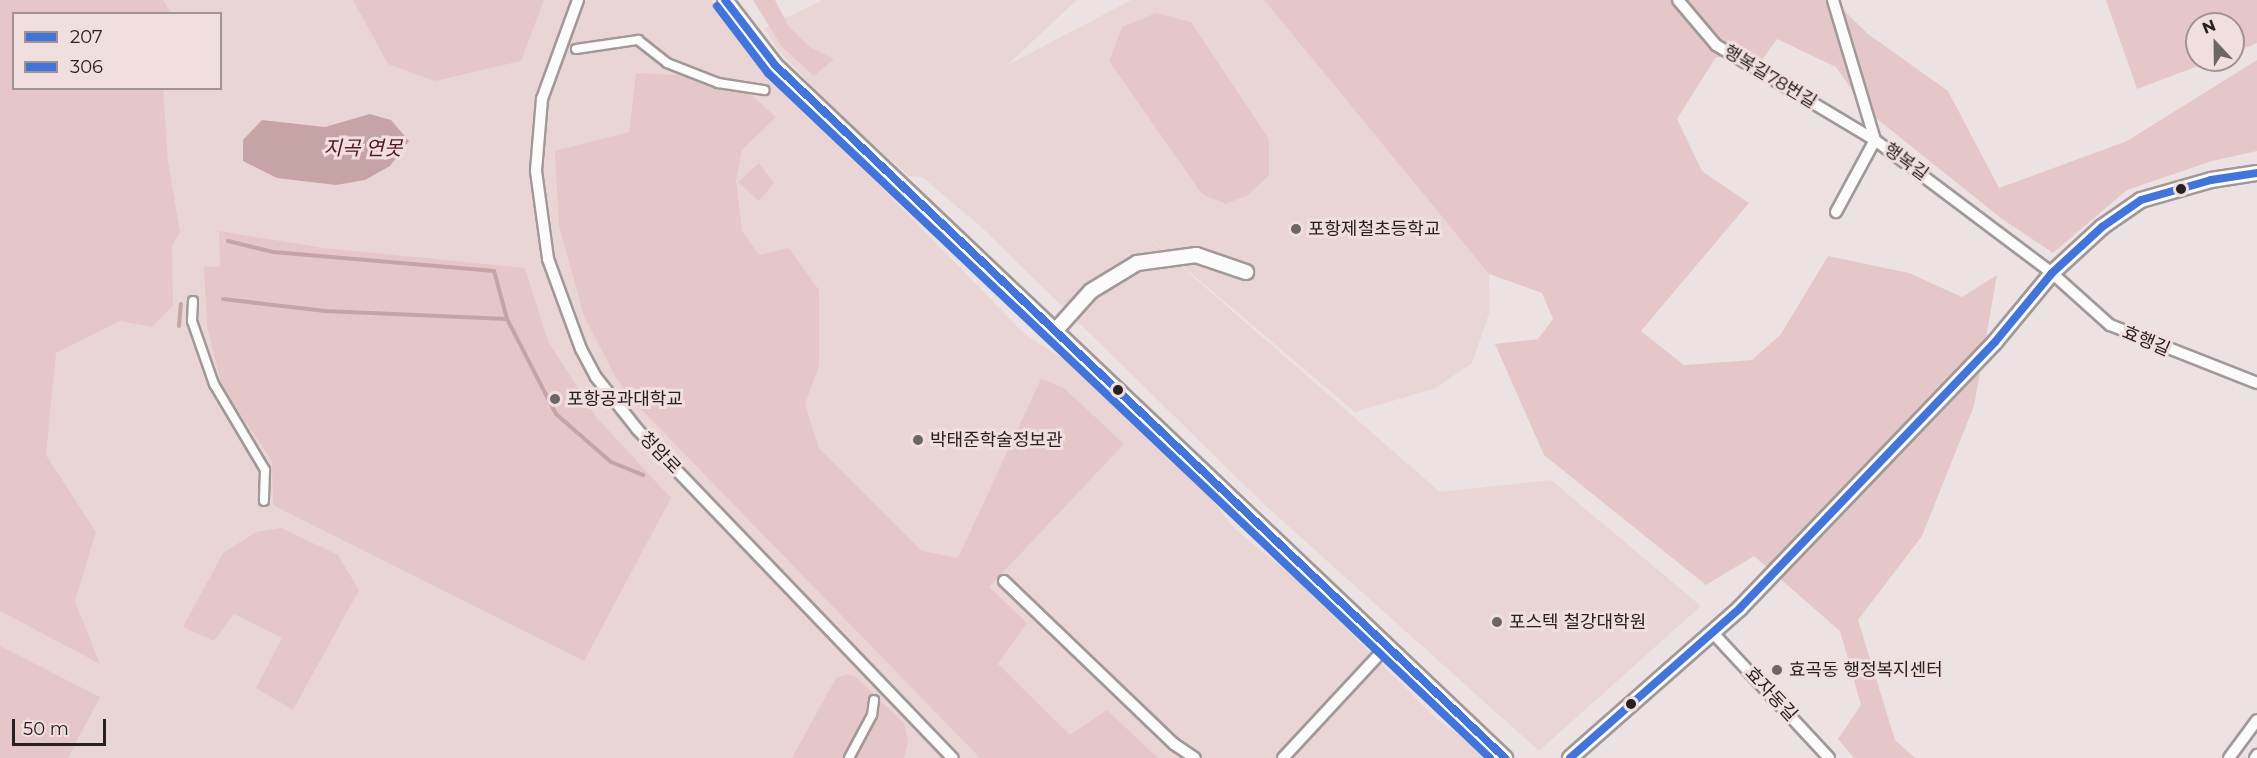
<!DOCTYPE html>
<meta charset="utf-8">
<style>
body{margin:0}
#map{position:relative;width:2257px;height:758px;overflow:hidden;background:#ede2e3;font-family:Montserrat,"Noto Sans KR",sans-serif}
div>[style]{position:absolute}
.built>*{inset:0;background:#ead5d6}
.green>*{inset:0;background:#e5c7c9}
.water>*{inset:0;background:#c6a4a6}
.stream>*{height:4px;margin:-2px;padding:0 2px;transform-origin:2px;border-radius:2px;background:#c6a4a6}
.roads{filter:drop-shadow(2px 0 #a19899) drop-shadow(-2px 0 #a19899) drop-shadow(0 2px #a19899) drop-shadow(0 -2px #a19899)}
.pedestrian>*{height:8px;margin:-4px;padding:0 4px;transform-origin:4px;border-radius:4px;background:#fcfbfb}
.minor>*{height:10px;margin:-5px;padding:0 5px;transform-origin:5px;border-radius:5px;background:#fcfbfb}
.tertiary>*{height:14px;margin:-7px;padding:0 7px;transform-origin:7px;border-radius:7px;background:#fcfbfb}
.bus-1>*{height:8px;margin:-4px;padding:0 4px;transform-origin:4px;border-radius:4px;background:#4374d9}
.bus-2>*{height:8px;margin:-4px;padding:0 4px;transform-origin:4px;border-radius:4px;background:#4374d9}
.dots>*{width:16px;height:16px;translate:-50% -50%;box-sizing:border-box;border:3px solid #f1dedf;border-radius:50%}
span{translate:-50% -50%;white-space:nowrap;text-align:center;line-height:1.15;-webkit-text-stroke:6px #f1dedf;paint-order:stroke}
.street-label{font-size:18px;color:#282122}
.poi-label{font-size:18px;color:#282122}
.left{translate:0 -50%;text-align:left}
.water-label{font-size:20px;color:#511921;font-style:italic}
.legend{position:absolute;left:12px;top:12px;width:210px;height:78px;box-sizing:border-box;background:#f1dedf;border:2px solid #a19293;margin:0;padding:8px 10px;list-style:none;font-size:18px;color:#282122}
.legend li{display:flex;align-items:center;gap:12px;height:30px}
.legend b{width:30px;border:2px solid #a19293}
.north{position:absolute;left:2185px;top:12px;width:60px;height:60px;box-sizing:border-box;background:#f1dedf;border:2px solid #a19293;border-radius:50%;rotate:338deg;font-size:16px;font-weight:700;line-height:24px;text-align:center;color:#282122}
.north::after{content:'';display:block;margin:auto;width:21px;height:27px;background:#6d6566;clip-path:polygon(50% 0,100% 100%,50% 72%,0 100%)}
.scale{position:absolute;left:12px;top:719px;width:94px;height:27px;box-sizing:border-box;border:3px solid #282122;border-top:0;padding-left:8px;font-size:18px;line-height:21px;white-space:nowrap;color:#282122;-webkit-text-stroke:4px #f1dedf;paint-order:stroke}
</style>
<div id="map">
<div class="built">
<i style="clip-path:polygon(evenodd,0 0,711px 0,764px 74px,836px 141px,1026px 335px,1085px 373px,1209px 496px,1233px 527px,1298px 581px,1437px 719px,1490px 758px,0 758px,0 0,14px 14px,220px 14px,220px 88px,14px 88px,14px 14px)"></i>
<i style="clip-path:polygon(823px 0,1077px 0,1006px 66px,1131px 0,1264px 0,1489px 274px,1490px 311px,1472px 363px,1436px 388px,1355px 412px,1135px 226px,1440px 492px,1551px 480px,1701px 606px,1539px 751px,1268px 508px,981px 227px,922px 177px,909px 176px,837px 113px,778px 50px,764px 28px)"></i>
</div>
<div class="green">
<i style="clip-path:polygon(0 0,163px 0,171px 13px,14px 14px,14px 88px,163px 89px,168px 162px,180px 232px,172px 245px,173px 306px,152px 327px,120px 321px,56px 353px,46px 455px,96px 532px,75px 601px,100px 664px,0 611px)"></i>
<i style="clip-path:polygon(353px 0,544px 0,521px 61px,435px 81px,388px 64px)"></i>
<i style="clip-path:polygon(753px 0,775px 0,789px 27px,810px 47px,834px 59px,814px 76px,782px 47px)"></i>
<i style="clip-path:polygon(1264px 0,1833px 0,1868px 34px,1948px 91px,1999px 188px,2127px 141px,2257px 60px,2257px 151px,2212px 161px,2127px 190px,2053px 253px,2002px 219px,1867px 111px,1836px 67px,1777px 39px,1762px 60px,1716px 57px,1677px 119px,1702px 171px,1749px 203px,1641px 331px,1684px 365px,1752px 360px,1781px 334px,1828px 256px,1909px 273px,1962px 297px,1997px 275px,1974px 406px,1922px 536px,1858px 620px,1895px 740px,1915px 758px,1854px 758px,1838px 739px,1861px 705px,1840px 631px,1754px 556px,1706px 585px,1544px 455px,1495px 344px,1538px 339px,1553px 319px,1542px 293px,1489px 274px)"></i>
<i style="clip-path:polygon(2106px 0,2257px 0,2257px 43px,2233px 53px,2233px 24px,2197px 24px,2197px 60px,2214px 60px,2137px 89px)"></i>
<i style="clip-path:polygon(1156px 13px,1191px 22px,1269px 139px,1269px 175px,1248px 195px,1226px 204px,1202px 194px,1109px 61px,1122px 27px)"></i>
<i style="clip-path:polygon(636px 73px,732px 78px,776px 117px,742px 150px,736px 180px,742px 231px,759px 255px,789px 248px,819px 290px,819px 366px,805px 404px,819px 448px,922px 551px,958px 558px,1041px 379px,1064px 388px,1124px 444px,989px 587px,1027px 623px,998px 664px,1070px 735px,1107px 710px,1158px 758px,980px 758px,637px 405px,616px 378px,584px 316px,559px 226px,555px 151px,629px 132px)"></i>
<i style="clip-path:polygon(759px 163px,774px 183px,759px 201px,738px 182px)"></i>
<i style="clip-path:polygon(219px 231px,324px 248px,525px 268px,548px 341px,597px 418px,671px 498px,584px 661px,273px 505px,272px 461px,222px 387px,207px 327px,204px 267px,220px 266px)"></i>
<i style="clip-path:polygon(281px 528px,338px 555px,359px 590px,293px 710px,256px 688px,282px 638px,234px 614px,214px 641px,183px 627px,223px 553px,256px 532px)"></i>
<i style="clip-path:polygon(0 646px,100px 697px,68px 758px,0 758px)"></i>
<i style="clip-path:polygon(848px 674px,856px 677px,904px 723px,908px 741px,904px 758px,792px 758px,836px 678px)"></i>
</div>
<div class="water">
<i style="clip-path:polygon(370px 114px,391px 120px,409px 141px,390px 166px,365px 180px,336px 185px,277px 178px,243px 161px,243px 140px,262px 120px,325px 127px)"></i>
</div>
<div class="stream">
<i style="left:228px;top:241px;width:46px;rotate:13.7deg"></i>
<i style="left:273px;top:252px;width:222px;rotate:4.9deg"></i>
<i style="left:494px;top:271px;width:50px;rotate:74.8deg"></i>
<i style="left:507px;top:319px;width:107px;rotate:62.7deg"></i>
<i style="left:556px;top:414px;width:73px;rotate:41.1deg"></i>
<i style="left:611px;top:462px;width:35px;rotate:22deg"></i>
<i style="left:223px;top:299px;width:103px;rotate:6.7deg"></i>
<i style="left:325px;top:311px;width:182px;rotate:2.5deg"></i>
<i style="left:179px;top:326px;width:22px;rotate:-85deg"></i>
</div>
<div class="roads">
<div class="pedestrian">
<i style="left:576px;top:49px;width:63px;rotate:-8.3deg"></i>
<i style="left:638px;top:40px;width:37px;rotate:38deg"></i>
<i style="left:667px;top:63px;width:55px;rotate:21.4deg"></i>
<i style="left:718px;top:83px;width:47px;rotate:8.7deg"></i>
<i style="left:193px;top:301px;width:20px;rotate:93deg"></i>
<i style="left:192px;top:321px;width:67px;rotate:70.8deg"></i>
<i style="left:214px;top:384px;width:100px;rotate:59.3deg"></i>
<i style="left:265px;top:470px;width:31px;rotate:92deg"></i>
<i style="left:849px;top:758px;width:49px;rotate:-61.9deg"></i>
<i style="left:872px;top:715px;width:15px;rotate:-82deg"></i>
</div>
<div class="minor">
<i style="left:578px;top:0;width:105px;rotate:110deg"></i>
<i style="left:542px;top:99px;width:72px;rotate:94.8deg"></i>
<i style="left:536px;top:171px;width:89px;rotate:82.2deg"></i>
<i style="left:548px;top:259px;width:96px;rotate:69.9deg"></i>
<i style="left:581px;top:349px;width:32px;rotate:62deg"></i>
<i style="left:596px;top:377px;width:66px;rotate:51.7deg"></i>
<i style="left:637px;top:429px;width:456px;rotate:46.2deg"></i>
<i style="left:1678px;top:0;width:59px;rotate:49.8deg"></i>
<i style="left:1716px;top:45px;width:185px;rotate:30.9deg"></i>
<i style="left:1875px;top:140px;width:82px;rotate:118.4deg"></i>
<i style="left:1833px;top:0;width:146px;rotate:73.3deg"></i>
<i style="left:1875px;top:140px;width:221px;rotate:36.9deg"></i>
<i style="left:2052px;top:273px;width:78px;rotate:41.9deg"></i>
<i style="left:2110px;top:325px;width:158px;rotate:21.5deg"></i>
<i style="left:1004px;top:581px;width:236px;rotate:43.8deg"></i>
<i style="left:1174px;top:744px;width:25px;rotate:34deg"></i>
<i style="left:1712px;top:632px;width:172px;rotate:47.1deg"></i>
<i style="left:1283px;top:758px;width:154px;rotate:-47.1deg"></i>
<i style="left:2229px;top:758px;width:47px;rotate:-53.6deg"></i>
<i style="left:2255px;top:758px;width:4px;rotate:-56deg"></i>
</div>
<div class="tertiary">
<i style="left:725px;top:0;width:82px;rotate:52.4deg"></i>
<i style="left:775px;top:65px;width:1007px;rotate:43.51deg"></i>
<i style="left:1056px;top:330px;width:52px;rotate:-48.1deg"></i>
<i style="left:1091px;top:291px;width:54px;rotate:-31.3deg"></i>
<i style="left:1137px;top:263px;width:60px;rotate:-7.7deg"></i>
<i style="left:1196px;top:255px;width:53px;rotate:18.8deg"></i>
<i style="left:1570px;top:758px;width:227px;rotate:-41.4deg"></i>
<i style="left:1740px;top:608px;width:368px;rotate:-46.2deg"></i>
<i style="left:1995px;top:342px;width:89px;rotate:-50.4deg"></i>
<i style="left:2052px;top:273px;width:68px;rotate:-42.6deg"></i>
<i style="left:2102px;top:227px;width:47px;rotate:-34.7deg"></i>
<i style="left:2141px;top:200px;width:73px;rotate:-15.9deg"></i>
<i style="left:2211px;top:180px;width:47px;rotate:-8.7deg"></i>
</div>
</div>
<div class="bus-1">
<i style="left:725px;top:0;width:82px;rotate:52.4deg"></i>
<i style="left:775px;top:65px;width:1007px;rotate:43.51deg"></i>
<i style="left:1570px;top:758px;width:227px;rotate:-41.4deg"></i>
<i style="left:1740px;top:608px;width:368px;rotate:-46.2deg"></i>
<i style="left:1995px;top:342px;width:89px;rotate:-50.4deg"></i>
<i style="left:2052px;top:273px;width:68px;rotate:-42.6deg"></i>
<i style="left:2102px;top:227px;width:47px;rotate:-34.7deg"></i>
<i style="left:2141px;top:200px;width:73px;rotate:-15.9deg"></i>
<i style="left:2211px;top:180px;width:47px;rotate:-8.7deg"></i>
</div>
<div class="bus-2">
<i style="left:717px;top:6px;width:84px;rotate:52.7deg"></i>
<i style="left:768px;top:73px;width:995px;rotate:43.49deg"></i>
</div>
<div class="dots">
<i style="left:2181px;top:189px;background:#282122"></i>
<i style="left:1296px;top:229px;background:#6d6566"></i>
<i style="left:1118px;top:390px;background:#282122"></i>
<i style="left:555px;top:399px;background:#6d6566"></i>
<i style="left:918px;top:440px;background:#6d6566"></i>
<i style="left:1497px;top:622px;background:#6d6566"></i>
<i style="left:1777px;top:670px;background:#6d6566"></i>
<i style="left:1631px;top:704px;background:#282122"></i>
</div>
<div class="street-label">
<span style="left:1770px;top:77px;rotate:31deg">행복길78번길</span>
<span style="left:1906px;top:162px;rotate:36deg">행복길</span>
<span style="left:2146px;top:341px;rotate:23deg">효행길</span>
<span style="left:660px;top:453px;rotate:46deg">청암로</span>
<span style="left:1771px;top:694px;rotate:47deg">효자동길</span>
</div>
<div class="poi-label">
<span class="left" style="left:1308px;top:229px">포항제철초등학교</span>
<span class="left" style="left:567px;top:399px">포항공과대학교</span>
<span class="left" style="left:930px;top:440px">박태준학술정보관</span>
<span class="left" style="left:1509px;top:622px">포스텍 철강대학원</span>
<span class="left" style="left:1789px;top:670px">효곡동 행정복지센터</span>
</div>
<div class="water-label">
<span style="left:363px;top:148px">지곡 연못</span>
</div>
<ul class="legend">
<li><b style="height:8px;background:#4374d9"></b>207</li>
<li><b style="height:8px;background:#4374d9"></b>306</li>
</ul>
<div class="north">N</div>
<div class="scale">50 m</div>
</div>
